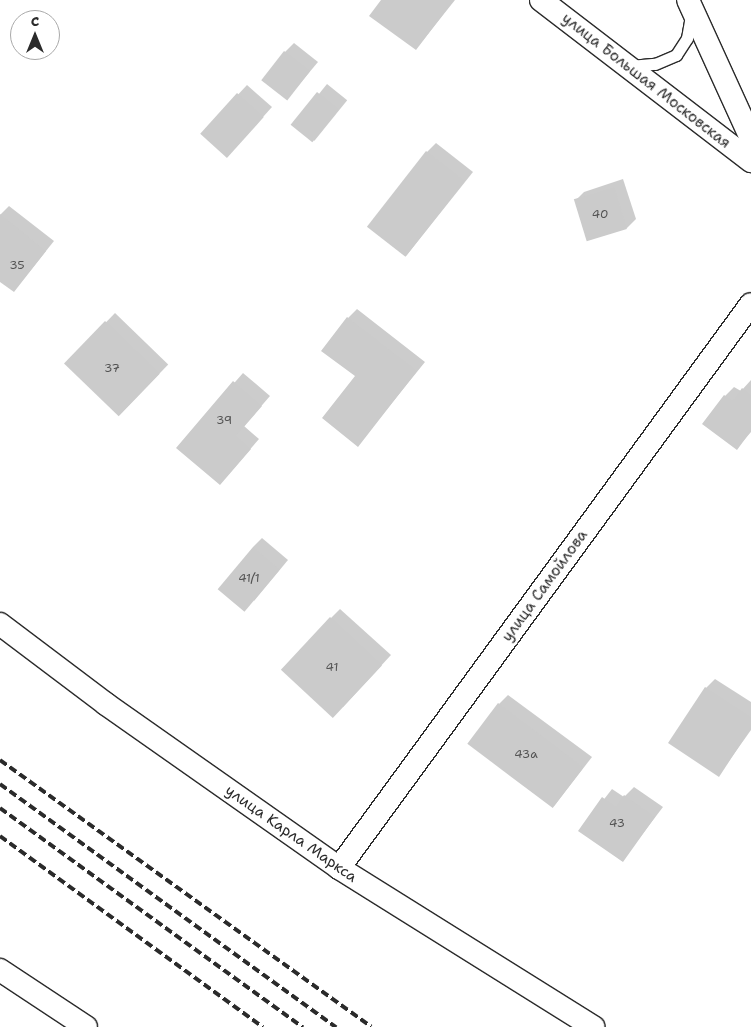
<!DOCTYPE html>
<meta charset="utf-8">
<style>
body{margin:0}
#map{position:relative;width:751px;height:1027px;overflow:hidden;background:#fff;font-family:"Shantell Sans",sans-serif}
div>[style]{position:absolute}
.shadow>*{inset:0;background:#0003;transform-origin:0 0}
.building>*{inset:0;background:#cbcbcb;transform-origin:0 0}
.roads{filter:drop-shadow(1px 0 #2b2b2b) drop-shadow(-1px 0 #2b2b2b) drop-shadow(0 1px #2b2b2b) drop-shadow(0 -1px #2b2b2b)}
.service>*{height:11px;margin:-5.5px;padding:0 5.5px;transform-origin:5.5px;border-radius:5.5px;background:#fff}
.minor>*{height:22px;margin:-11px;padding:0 11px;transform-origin:11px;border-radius:11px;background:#fff}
.rail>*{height:4px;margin-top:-2px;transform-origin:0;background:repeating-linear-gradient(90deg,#2b2b2b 0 8px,transparent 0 12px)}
span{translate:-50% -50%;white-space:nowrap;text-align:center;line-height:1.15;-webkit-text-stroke:5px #fff;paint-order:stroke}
.number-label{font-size:12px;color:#535353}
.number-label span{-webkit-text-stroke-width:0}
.street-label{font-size:15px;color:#2b2b2b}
.north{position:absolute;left:10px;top:10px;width:50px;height:50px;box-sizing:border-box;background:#fff;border:1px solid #aaa;border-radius:50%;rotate:0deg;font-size:14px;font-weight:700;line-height:20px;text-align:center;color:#2b2b2b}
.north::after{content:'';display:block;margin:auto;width:18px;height:22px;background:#2b2b2b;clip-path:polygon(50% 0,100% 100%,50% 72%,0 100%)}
</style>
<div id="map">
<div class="shadow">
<i style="clip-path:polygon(383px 0,455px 0,416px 49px)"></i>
<i style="clip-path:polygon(294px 43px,318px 62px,287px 99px,285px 52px)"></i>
<i style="left:327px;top:84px;width:26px;height:52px;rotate:39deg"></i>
<i style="clip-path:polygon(247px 85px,272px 107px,236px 147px,202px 133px)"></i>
<i style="clip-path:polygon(436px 143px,473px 172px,406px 256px,427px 152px)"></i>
<i style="clip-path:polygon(623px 179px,636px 219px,627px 228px,587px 240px,575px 201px,584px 192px)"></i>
<i style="clip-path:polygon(9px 206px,54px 241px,14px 291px,0 280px,0 215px)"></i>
<i style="clip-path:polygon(357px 309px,425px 362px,358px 445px,356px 376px,348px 318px)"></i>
<i style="left:115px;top:313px;width:74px;height:70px;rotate:44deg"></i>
<i style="clip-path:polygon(243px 373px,270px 396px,244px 426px,259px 439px,228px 475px,178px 447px)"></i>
<i style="clip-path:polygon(751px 380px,751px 432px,737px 448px,725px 396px,734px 387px,741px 391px)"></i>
<i style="clip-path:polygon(262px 538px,288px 560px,254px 601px,253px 547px)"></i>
<i style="clip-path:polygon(340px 609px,391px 655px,343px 707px,331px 618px)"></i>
<i style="clip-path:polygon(715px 679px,751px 702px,751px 730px,719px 775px,706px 688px)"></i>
<i style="clip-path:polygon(508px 695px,592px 757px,554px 806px,499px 704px)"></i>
<i style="clip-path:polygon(634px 787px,663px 807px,622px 861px,580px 830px,612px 789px,624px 797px)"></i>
</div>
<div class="building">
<i style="clip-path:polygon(381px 0,454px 0,416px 50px,369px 16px)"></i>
<i style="left:284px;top:51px;width:33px;height:37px;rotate:38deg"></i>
<i style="left:317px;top:92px;width:28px;height:42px;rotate:39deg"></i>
<i style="left:237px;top:93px;width:36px;height:55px;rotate:42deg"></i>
<i style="left:426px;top:151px;width:49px;height:96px;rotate:38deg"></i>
<i style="left:614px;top:187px;width:44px;height:42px;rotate:73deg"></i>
<i style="clip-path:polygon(0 214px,46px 251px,14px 292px,0 282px)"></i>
<i style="clip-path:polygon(347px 317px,417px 371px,358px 447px,322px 418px,355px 376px,321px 351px)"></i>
<i style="left:105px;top:321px;width:76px;height:59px;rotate:44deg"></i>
<i style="clip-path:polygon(233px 381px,262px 406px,236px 436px,251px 449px,220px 485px,176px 448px)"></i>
<i style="clip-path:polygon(742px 388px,751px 395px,751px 431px,737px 450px,702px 424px,724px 395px,733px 401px)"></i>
<i style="left:253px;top:547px;width:35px;height:55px;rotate:40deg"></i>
<i style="left:330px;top:617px;width:71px;height:72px;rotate:43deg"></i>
<i style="clip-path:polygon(705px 687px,751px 717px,751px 728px,719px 777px,668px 743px)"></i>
<i style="left:498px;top:703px;width:107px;height:51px;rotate:37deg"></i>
<i style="clip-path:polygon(624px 795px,655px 817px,623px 862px,578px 831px,602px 797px,616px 807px)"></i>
</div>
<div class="roads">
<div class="service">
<i style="left:630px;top:66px;width:25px;rotate:-5deg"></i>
<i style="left:655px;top:64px;width:23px;rotate:-23deg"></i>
<i style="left:676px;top:55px;width:20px;rotate:-57deg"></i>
<i style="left:687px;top:38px;width:23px;rotate:-80deg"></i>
</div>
<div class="minor">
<i style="left:541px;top:0;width:265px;rotate:37.5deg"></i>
<i style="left:688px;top:0;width:152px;rotate:65.5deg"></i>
<i style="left:0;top:624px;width:133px;rotate:37deg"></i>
<i style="left:106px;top:704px;width:285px;rotate:35.1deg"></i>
<i style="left:339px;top:868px;width:300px;rotate:32deg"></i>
<i style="left:339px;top:868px;width:698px;rotate:-53.85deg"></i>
<i style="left:0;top:970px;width:103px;rotate:33.5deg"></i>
</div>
</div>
<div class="rail">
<i style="left:0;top:760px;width:457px;rotate:35.7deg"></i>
<i style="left:0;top:784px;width:415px;rotate:35.9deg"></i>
<i style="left:0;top:808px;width:374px;rotate:35.9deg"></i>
<i style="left:0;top:836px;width:325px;rotate:36deg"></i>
</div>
<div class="number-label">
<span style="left:600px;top:215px">40</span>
<span style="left:17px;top:266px">35</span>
<span style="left:112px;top:369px">37</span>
<span style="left:224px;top:421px">39</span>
<span style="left:249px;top:579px">41/1</span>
<span style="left:332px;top:668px">41</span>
<span style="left:526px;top:755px">43а</span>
<span style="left:617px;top:824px">43</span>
</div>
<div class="street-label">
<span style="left:646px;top:81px;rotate:38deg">улица Большая Московская</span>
<span style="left:545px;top:586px;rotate:-54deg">улица Самойлова</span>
<span style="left:291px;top:834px;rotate:35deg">улица Карла Маркса</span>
</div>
<div class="north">С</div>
</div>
